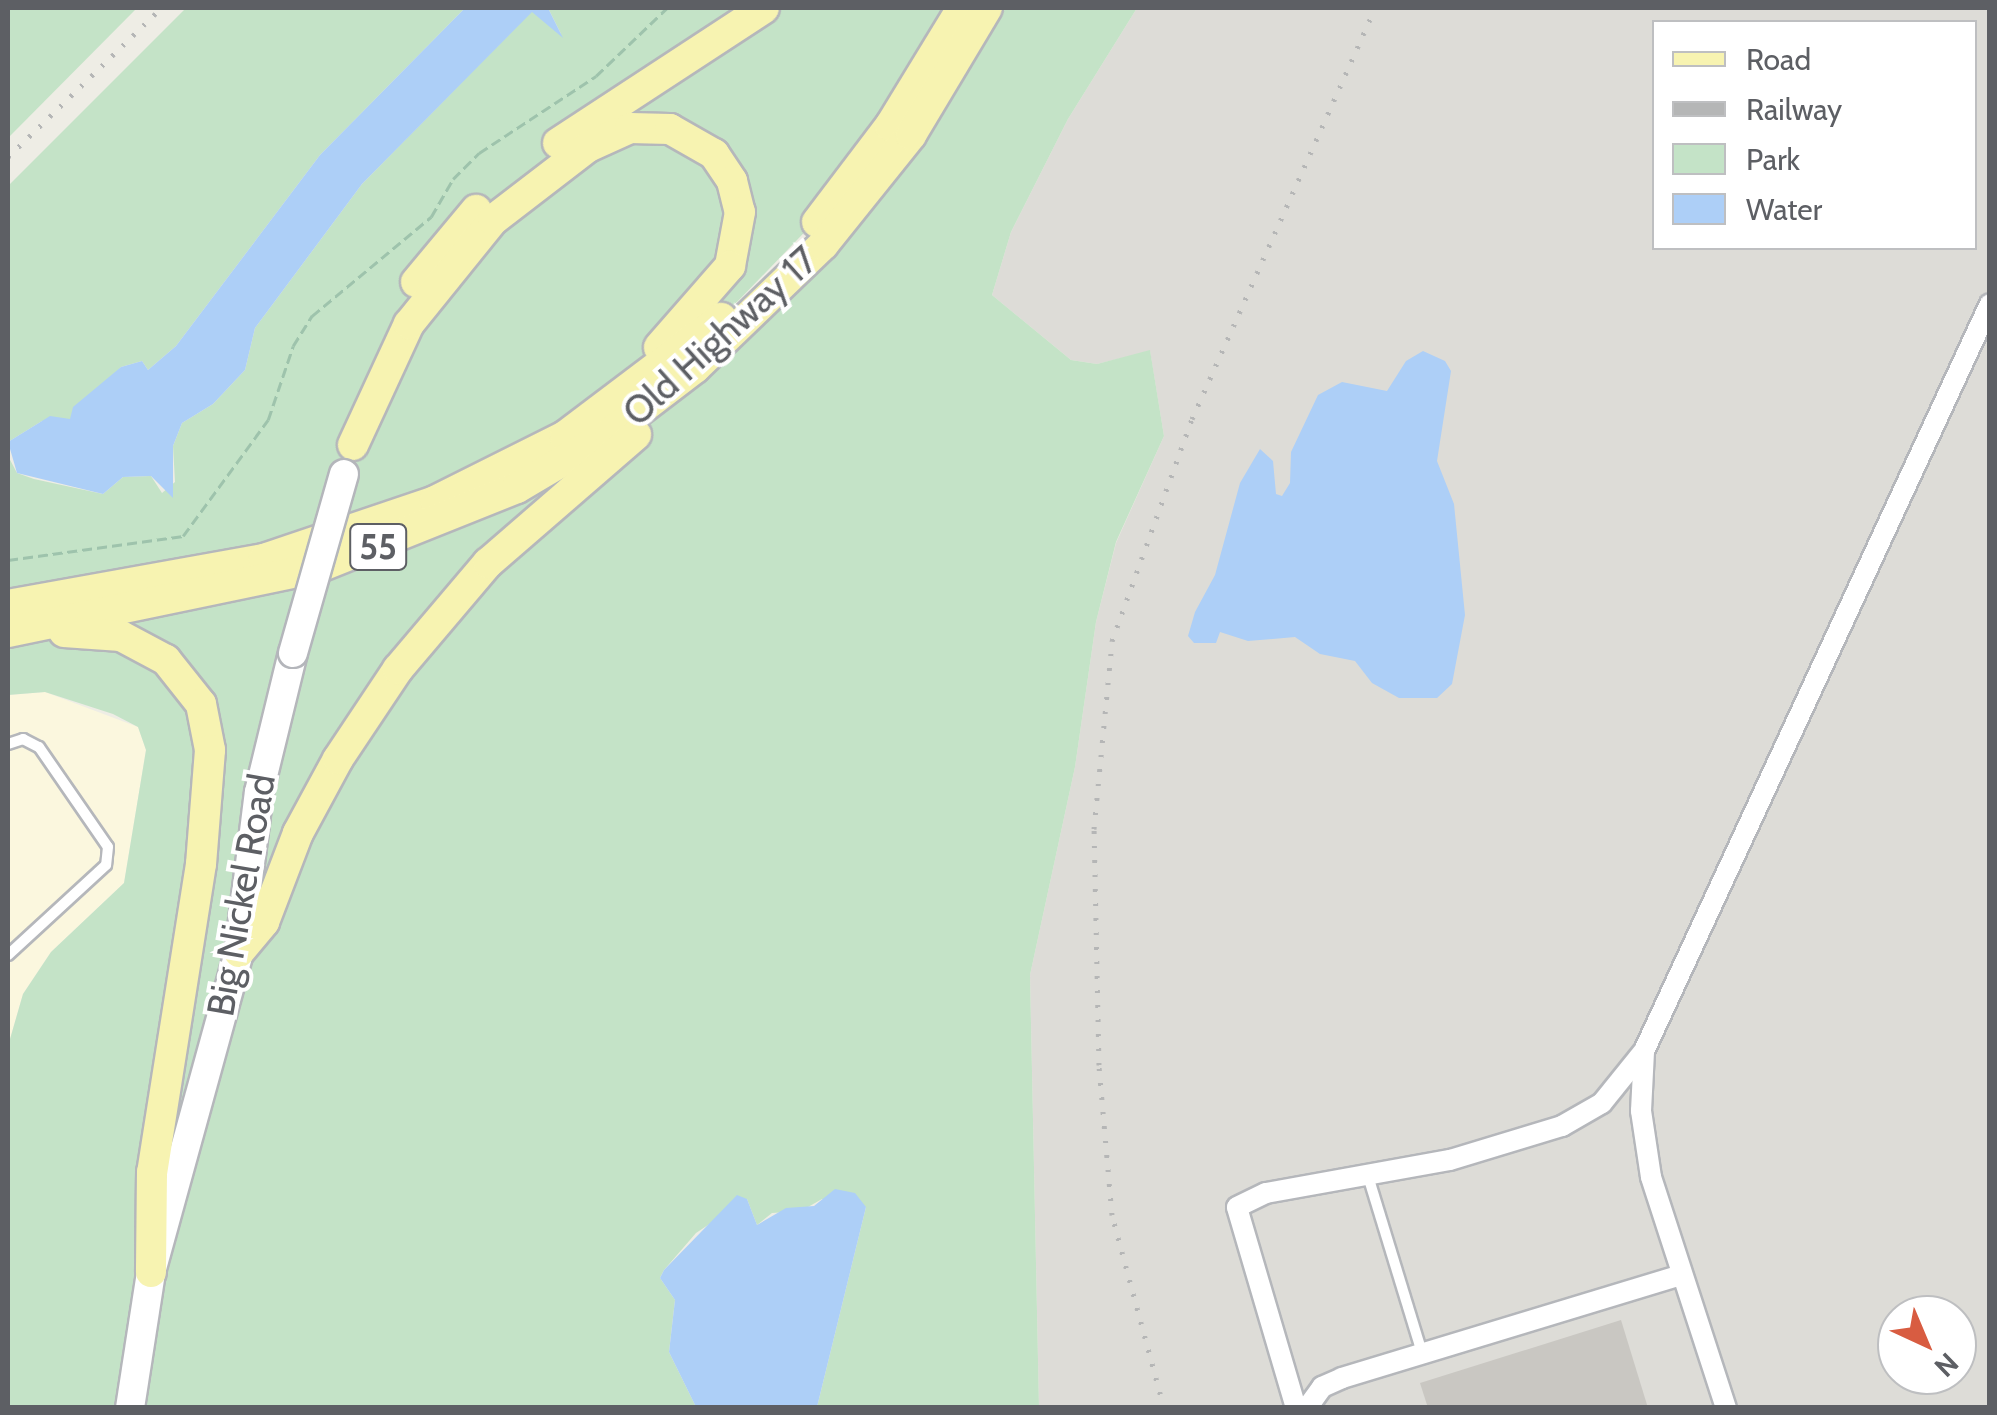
<!DOCTYPE html>
<style>
body{margin:0}
#map{position:relative;width:1997px;height:1415px;overflow:hidden;background:#eeede5;font-family:Cabin,sans-serif}
div>[style]{position:absolute}
.commercial>*{inset:0;background:#fbf7de}
.industrial>*{inset:0;background:#dddcd7}
.green>*{inset:0;background:#c4e3c7}
.water>*{inset:0;background:#adcff7}
.building>*{inset:0;background:#c9c7c2}
.path>*{height:2.5px;margin-top:-1.25px;transform-origin:0;background:repeating-linear-gradient(90deg,#9ec3ac 0 10px,transparent 0 15px)}
.roads{filter:drop-shadow(2px 0 #b5b7bb) drop-shadow(-2px 0 #b5b7bb) drop-shadow(0 2px #b5b7bb) drop-shadow(0 -2px #b5b7bb)}
.service>*{height:10px;margin:-5px;padding:0 5px;transform-origin:5px;border-radius:5px;background:#fff}
.minor>*{height:20px;margin:-10px;padding:0 10px;transform-origin:10px;border-radius:10px;background:#fff}
.secondary>*{height:28px;margin:-14px;padding:0 14px;transform-origin:14px;border-radius:14px;background:#fff}
.primary>*{height:30px;margin:-15px;padding:0 15px;transform-origin:15px;border-radius:15px;background:#f7f3b1}
.rail>*{height:5px;margin-top:-2.5px;transform-origin:0;background:repeating-linear-gradient(90deg,#b5b6b6 0 2.5px,transparent 0 14.5px)}
.bridges{filter:drop-shadow(2px 0 #b4b6bb) drop-shadow(-2px 0 #b4b6bb) drop-shadow(0 2px #b4b6bb) drop-shadow(0 -2px #b4b6bb)}
.secondary-bridge>*{height:28px;margin:-14px;padding:0 14px;transform-origin:14px;border-radius:14px;background:#fff}
span{translate:-50% -50%;white-space:nowrap;text-align:center;line-height:1.15;-webkit-text-stroke:8px #fff;paint-order:stroke}
.shield-label span{padding:2px 8px;background:#fff;border:2px solid;border-radius:8px;-webkit-text-stroke-width:0}
.shield-label{font-size:35px;color:#5d5f64;font-weight:700}
.street-label{font-size:38px;color:#5d5f64}
.frame{position:absolute;inset:0;border:10px solid #5d5f64;pointer-events:none}
.legend{position:absolute;left:1652px;top:20px;width:325px;height:230px;box-sizing:border-box;background:#fff;border:2px solid #bebfc1;margin:0;padding:12px 18px;list-style:none;font-size:30px;color:#5d5f64}
.legend li{display:flex;align-items:center;gap:20px;height:50px}
.legend b{width:50px;border:2px solid #bebfc1}
.north{position:absolute;left:1877px;top:1295px;width:100px;height:100px;box-sizing:border-box;background:#fff;border:2px solid #bebfc1;border-radius:50%;rotate:136deg;font-size:28px;font-weight:700;line-height:40px;text-align:center;color:#5d5f64}
.north::after{content:'';display:block;margin:auto;width:35px;height:45px;background:#d85c41;clip-path:polygon(50% 0,100% 100%,50% 72%,0 100%)}
</style>
<div id="map">
<div class="commercial">
<i style="clip-path:polygon(45px 692px,138px 727px,146px 750px,124px 883px,51px 952px,23px 994px,8px 1046px,8px 695px)"></i>
</div>
<div class="industrial">
<i style="clip-path:polygon(evenodd,1137px 8px,1989px 8px,1989px 1407px,1039px 1407px,1030px 975px,1075px 767px,1096px 622px,1116px 543px,1164px 436px,1150px 351px,1097px 364px,1071px 360px,992px 295px,1011px 232px,1068px 119px,1137px 8px,1654px 22px,1974px 22px,1974px 248px,1654px 248px,1654px 22px,1137px 8px,1897px 1315px,1957px 1315px,1957px 1375px,1897px 1375px,1897px 1315px)"></i>
</div>
<div class="green">
<i style="clip-path:polygon(8px 8px,137px 8px,8px 138px)"></i>
<i style="clip-path:polygon(186px 8px,465px 8px,320px 155px,176px 346px,148px 370px,142px 361px,121px 367px,71px 420px,42px 421px,8px 442px,8px 186px)"></i>
<i style="clip-path:polygon(548px 8px,961px 8px,826px 210px,738px 301px,637px 384px,352px 531px,8px 604px,8px 456px,17px 473px,34px 479px,103px 494px,123px 477px,151px 476px,162px 493px,175px 482px,173px 446px,182px 423px,213px 404px,245px 370px,255px 328px,362px 184px,532px 11px,561px 34px)"></i>
<i style="clip-path:polygon(988px 8px,1137px 8px,1068px 119px,1011px 232px,992px 295px,1071px 360px,1097px 364px,1150px 350px,1164px 436px,1116px 542px,1096px 622px,1075px 767px,1030px 975px,1039px 1407px,817px 1407px,866px 1207px,822px 1199px,801px 1211px,772px 1213px,757px 1225px,747px 1199px,696px 1233px,664px 1270px,660px 1278px,675px 1300px,669px 1352px,696px 1407px,8px 1407px,8px 1046px,23px 994px,51px 952px,124px 883px,146px 750px,138px 727px,113px 714px,45px 692px,8px 695px,8px 634px,280px 580px,741px 329px)"></i>
</div>
<div class="water">
<i style="clip-path:polygon(465px 8px,548px 8px,563px 38px,532px 12px,362px 184px,255px 328px,245px 370px,213px 404px,182px 423px,173px 446px,173px 498px,151px 476px,123px 477px,103px 494px,17px 473px,8px 442px,50px 416px,70px 419px,73px 407px,121px 367px,142px 361px,148px 370px,176px 346px,320px 155px)"></i>
<i style="clip-path:polygon(1423px 351px,1445px 361px,1451px 371px,1437px 461px,1454px 504px,1465px 615px,1452px 684px,1437px 698px,1399px 698px,1372px 683px,1355px 661px,1320px 654px,1295px 637px,1248px 641px,1220px 632px,1216px 643px,1194px 643px,1188px 636px,1195px 612px,1215px 575px,1240px 483px,1260px 449px,1273px 461px,1276px 494px,1282px 496px,1290px 483px,1291px 452px,1318px 395px,1342px 382px,1387px 391px,1406px 361px)"></i>
<i style="clip-path:polygon(835px 1189px,855px 1193px,866px 1207px,817px 1407px,696px 1407px,669px 1352px,675px 1300px,660px 1278px,664px 1270px,737px 1195px,747px 1199px,757px 1225px,786px 1208px,814px 1206px)"></i>
</div>
<div class="building">
<i style="clip-path:polygon(1621px 1320px,1648px 1408px,1428px 1408px,1420px 1383px)"></i>
</div>
<div class="path">
<i style="left:8px;top:560px;width:177px;rotate:-7.8deg"></i>
<i style="left:183px;top:536px;width:144px;rotate:-53.8deg"></i>
<i style="left:268px;top:420px;width:78px;rotate:-71.3deg"></i>
<i style="left:293px;top:346px;width:36px;rotate:-58deg"></i>
<i style="left:312px;top:316px;width:155px;rotate:-39.8deg"></i>
<i style="left:431px;top:217px;width:44px;rotate:-59.9deg"></i>
<i style="left:453px;top:179px;width:37px;rotate:-45deg"></i>
<i style="left:479px;top:153px;width:140px;rotate:-33.3deg"></i>
<i style="left:596px;top:76px;width:98px;rotate:-43.8deg"></i>
</div>
<div class="roads">
<div class="service">
<i style="left:8px;top:744px;width:16px;rotate:-18deg"></i>
<i style="left:23px;top:739px;width:18px;rotate:27deg"></i>
<i style="left:39px;top:747px;width:121px;rotate:55.4deg"></i>
<i style="left:108px;top:847px;width:18px;rotate:96deg"></i>
<i style="left:106px;top:865px;width:133px;rotate:137.4deg"></i>
<i style="left:1368px;top:1176px;width:185px;rotate:73deg"></i>
</div>
<div class="minor">
<i style="left:1296px;top:1408px;width:209px;rotate:-106.4deg"></i>
<i style="left:1237px;top:1207px;width:32px;rotate:-26deg"></i>
<i style="left:1266px;top:1193px;width:187px;rotate:-10.2deg"></i>
<i style="left:1450px;top:1160px;width:117px;rotate:-16.9deg"></i>
<i style="left:1562px;top:1126px;width:46px;rotate:-29.9deg"></i>
<i style="left:1602px;top:1103px;width:67px;rotate:-51.1deg"></i>
<i style="left:1307px;top:1408px;width:26px;rotate:-54deg"></i>
<i style="left:1322px;top:1387px;width:22px;rotate:-24deg"></i>
<i style="left:1342px;top:1378px;width:353px;rotate:-16.9deg"></i>
<i style="left:1726px;top:1408px;width:243px;rotate:-108deg"></i>
<i style="left:1651px;top:1177px;width:67px;rotate:-98.6deg"></i>
<i style="left:1641px;top:1111px;width:60px;rotate:-87.1deg"></i>
<i style="left:1644px;top:1051px;width:823px;rotate:-65.15deg"></i>
</div>
<div class="secondary">
<i style="left:130px;top:1408px;width:138px;rotate:-81.2deg"></i>
<i style="left:151px;top:1272px;width:332px;rotate:-74.6deg"></i>
<i style="left:239px;top:952px;width:161px;rotate:-82.9deg"></i>
<i style="left:259px;top:792px;width:143px;rotate:-76.3deg"></i>
</div>
<div class="primary">
<i style="left:558px;top:143px;width:246px;rotate:-33.2deg"></i>
<i style="left:817px;top:222px;width:121px;rotate:-52.8deg"></i>
<i style="left:890px;top:126px;width:138px;rotate:-58.6deg"></i>
<i style="left:416px;top:282px;width:94px;rotate:-50.2deg"></i>
<i style="left:353px;top:445px;width:133px;rotate:-65.2deg"></i>
<i style="left:409px;top:324px;width:134px;rotate:-51.1deg"></i>
<i style="left:493px;top:220px;width:120px;rotate:-37.5deg"></i>
<i style="left:588px;top:147px;width:46px;rotate:-24.3deg"></i>
<i style="left:630px;top:128px;width:40px;rotate:1.4deg"></i>
<i style="left:670px;top:129px;width:51px;rotate:29.6deg"></i>
<i style="left:714px;top:154px;width:32px;rotate:56deg"></i>
<i style="left:732px;top:181px;width:32px;rotate:76deg"></i>
<i style="left:740px;top:212px;width:55px;rotate:100.5deg"></i>
<i style="left:730px;top:266px;width:108px;rotate:131.2deg"></i>
<i style="left:8px;top:605px;width:260px;rotate:-10.2deg"></i>
<i style="left:264px;top:559px;width:181px;rotate:-18.7deg"></i>
<i style="left:435px;top:501px;width:145px;rotate:-26.6deg"></i>
<i style="left:565px;top:436px;width:196px;rotate:-37.1deg"></i>
<i style="left:8px;top:632px;width:316px;rotate:-11.7deg"></i>
<i style="left:317px;top:568px;width:215px;rotate:-21.8deg"></i>
<i style="left:517px;top:488px;width:108px;rotate:-30.6deg"></i>
<i style="left:610px;top:433px;width:107px;rotate:-37.4deg"></i>
<i style="left:695px;top:368px;width:178px;rotate:-43.9deg"></i>
<i style="left:823px;top:245px;width:141px;rotate:-51.3deg"></i>
<i style="left:911px;top:135px;width:148px;rotate:-59.1deg"></i>
<i style="left:64px;top:632px;width:57px;rotate:4deg"></i>
<i style="left:121px;top:636px;width:51px;rotate:28.1deg"></i>
<i style="left:166px;top:660px;width:56px;rotate:51.5deg"></i>
<i style="left:201px;top:704px;width:47px;rotate:78.9deg"></i>
<i style="left:210px;top:750px;width:114px;rotate:94.5deg"></i>
<i style="left:201px;top:864px;width:312px;rotate:99deg"></i>
<i style="left:152px;top:1172px;width:100px;rotate:90.6deg"></i>
<i style="left:239px;top:952px;width:39px;rotate:-50deg"></i>
<i style="left:264px;top:922px;width:95px;rotate:-69.1deg"></i>
<i style="left:298px;top:833px;width:84px;rotate:-61.6deg"></i>
<i style="left:338px;top:759px;width:108px;rotate:-56.3deg"></i>
<i style="left:398px;top:669px;width:139px;rotate:-49.7deg"></i>
<i style="left:488px;top:563px;width:196px;rotate:-40.9deg"></i>
</div>
</div>
<div class="rail">
<i style="left:8px;top:157px;width:214px;rotate:-44.2deg"></i>
<i style="left:1164px;top:1408px;width:200px;rotate:-105.1deg"></i>
<i style="left:1112px;top:1215px;width:151px;rotate:-95deg"></i>
<i style="left:1099px;top:1065px;width:236px;rotate:-91.2deg"></i>
<i style="left:1094px;top:829px;width:189px;rotate:-84.5deg"></i>
<i style="left:1112px;top:641px;width:236px;rotate:-70.2deg"></i>
<i style="left:1192px;top:419px;width:450px;rotate:-66deg"></i>
</div>
<div class="bridges">
<div class="secondary-bridge">
<i style="left:293px;top:653px;width:186px;rotate:-74.1deg"></i>
</div>
</div>
<div class="shield-label">
<span style="left:378px;top:547px">55</span>
</div>
<div class="street-label">
<span style="left:720px;top:336px;rotate:-42deg">Old Highway 17</span>
<span style="left:241px;top:895px;rotate:-80deg">Big Nickel Road</span>
</div>
<div class="frame"></div>
<ul class="legend">
<li><b style="height:12px;background:#f7f3b1"></b>Road</li>
<li><b style="height:12px;background:#b5b6b6"></b>Railway</li>
<li><b style="height:28px;background:#c4e3c7"></b>Park</li>
<li><b style="height:28px;background:#adcff7"></b>Water</li>
</ul>
<div class="north">N</div>
</div>
